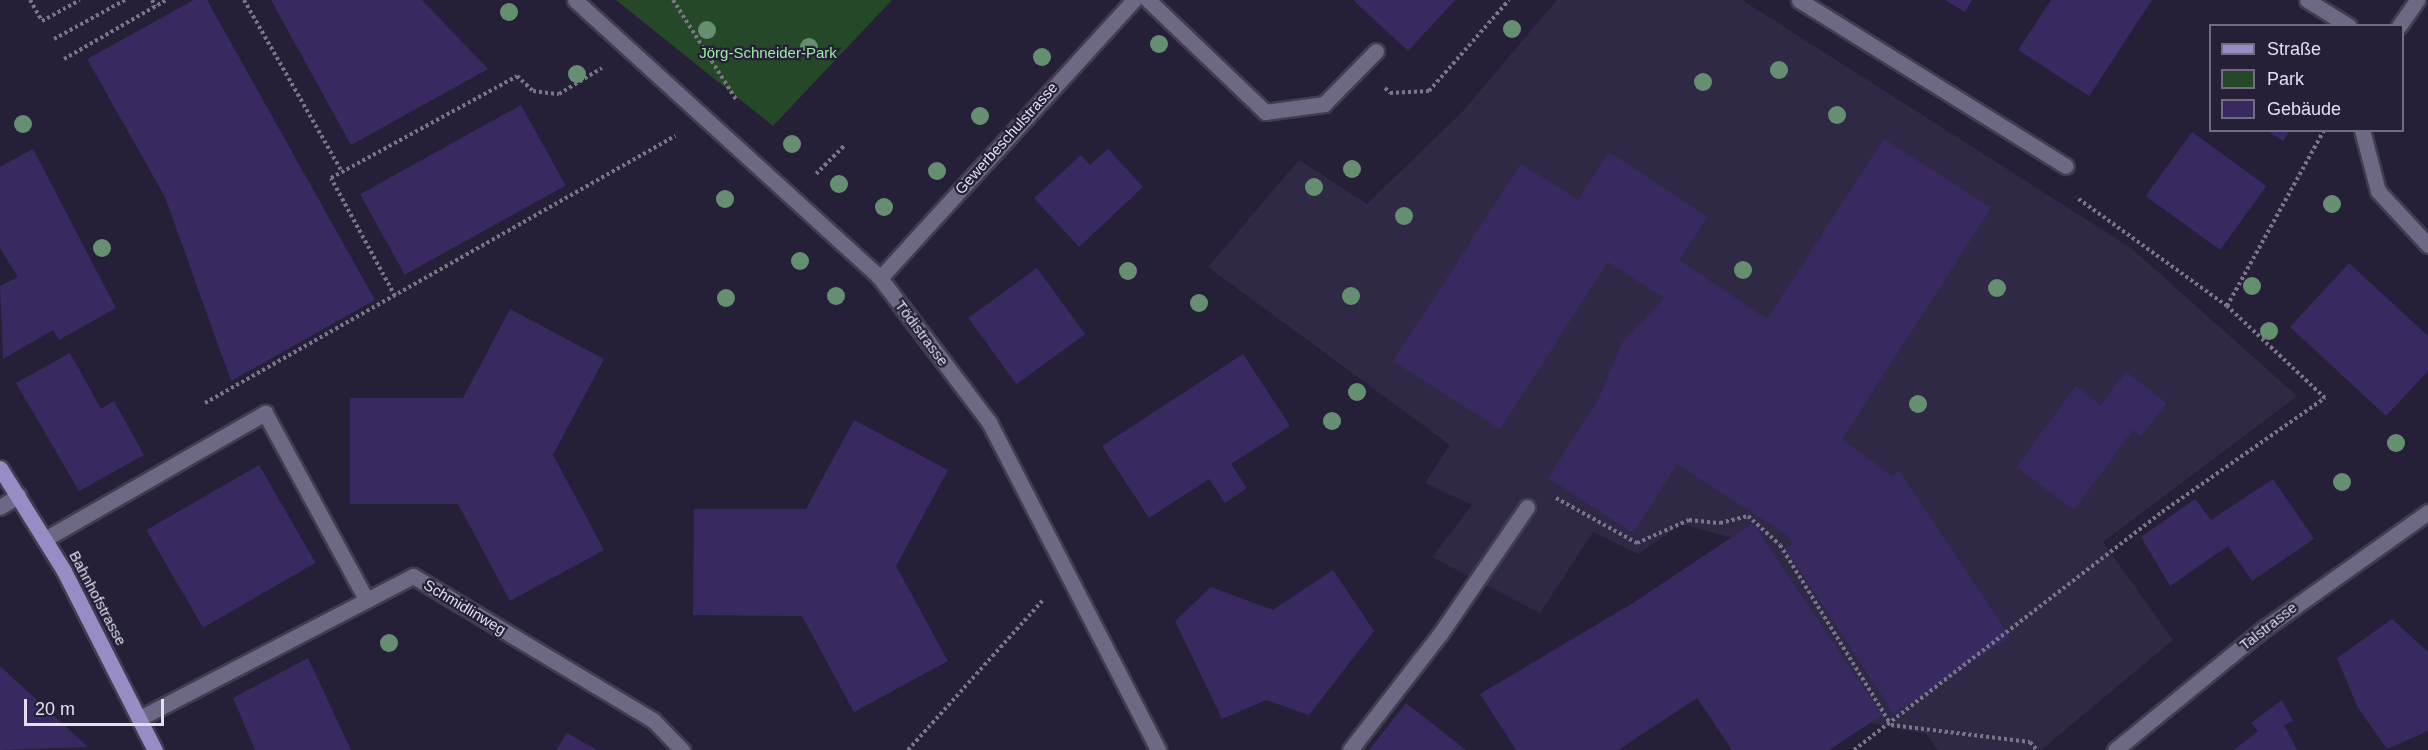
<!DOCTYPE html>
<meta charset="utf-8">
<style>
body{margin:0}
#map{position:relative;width:2428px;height:750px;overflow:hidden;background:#252037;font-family:Helvetica,sans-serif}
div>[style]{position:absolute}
.built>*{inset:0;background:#2f2945}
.green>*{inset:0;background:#254828}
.building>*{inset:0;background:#382961;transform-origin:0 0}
.path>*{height:4px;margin-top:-2px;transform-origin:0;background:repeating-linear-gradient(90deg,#7a768a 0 3px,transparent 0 6px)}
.roads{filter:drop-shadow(2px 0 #423c50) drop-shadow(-2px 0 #423c50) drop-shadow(0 2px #423c50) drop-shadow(0 -2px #423c50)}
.minor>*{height:15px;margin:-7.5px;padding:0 7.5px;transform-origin:7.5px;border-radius:7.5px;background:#6d6984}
.major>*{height:15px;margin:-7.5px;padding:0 7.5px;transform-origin:7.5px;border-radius:7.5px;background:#978dc4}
.trees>*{width:18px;height:18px;margin:-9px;border-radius:50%;background:#668f72}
span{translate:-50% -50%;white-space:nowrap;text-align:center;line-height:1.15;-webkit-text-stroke:4.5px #252037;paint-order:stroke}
.park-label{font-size:15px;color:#9beaa2}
.street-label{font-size:15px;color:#e2dfef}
.legend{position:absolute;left:2209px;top:24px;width:195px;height:108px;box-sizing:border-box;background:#252037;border:2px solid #716c81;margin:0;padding:8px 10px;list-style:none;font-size:18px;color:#e2dfef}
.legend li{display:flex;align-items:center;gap:12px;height:30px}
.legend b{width:30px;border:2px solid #716c81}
.scale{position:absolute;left:24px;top:699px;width:140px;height:27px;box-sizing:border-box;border:3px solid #e2dfef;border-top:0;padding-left:8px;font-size:18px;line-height:21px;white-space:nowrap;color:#e2dfef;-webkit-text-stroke:4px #252037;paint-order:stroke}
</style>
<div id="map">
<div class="built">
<i style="clip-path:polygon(1557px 0,1742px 0,2131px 248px,2297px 396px,2103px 542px,2173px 640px,2041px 750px,1938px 750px,1926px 734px,1868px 723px,1743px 541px,1682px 524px,1638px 554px,1593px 532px,1540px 613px,1432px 557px,1472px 505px,1425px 483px,1450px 445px,1208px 267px,1299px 160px,1367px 204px,1463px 111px)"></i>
</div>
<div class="green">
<i style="clip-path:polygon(616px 0,892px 0,773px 126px)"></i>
</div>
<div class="building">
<i style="clip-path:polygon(194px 0,207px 0,375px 300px,231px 381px,165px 197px,87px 59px)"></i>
<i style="clip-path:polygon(271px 0,422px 0,488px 69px,351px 145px)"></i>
<i style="clip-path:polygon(1353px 0,1455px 0,1408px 51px)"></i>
<i style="clip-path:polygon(1945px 0,1972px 0,1965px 12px)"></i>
<i style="clip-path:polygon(2051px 0,2152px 0,2089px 96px,2018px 50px)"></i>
<i style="left:521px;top:105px;width:92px;height:184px;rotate:61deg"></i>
<i style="clip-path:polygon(2266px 130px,2290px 130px,2283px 141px)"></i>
<i style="left:2192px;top:132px;width:92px;height:79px;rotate:36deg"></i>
<i style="clip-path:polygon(1884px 139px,1991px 208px,1842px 439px,1892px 476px,1899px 471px,2010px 637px,1894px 714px,1785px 548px,1793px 544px,1787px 535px,1677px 464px,1633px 533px,1548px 478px,1599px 398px,1622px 343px,1664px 298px,1608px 262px,1500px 429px,1393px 361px,1521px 164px,1578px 200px,1609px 152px,1707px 217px,1679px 260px,1767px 319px)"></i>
<i style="clip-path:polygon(33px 149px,116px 308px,59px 340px,53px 330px,3px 359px,0 286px,18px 277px,0 248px,0 167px)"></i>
<i style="clip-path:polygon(1108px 149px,1143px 187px,1079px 247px,1034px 198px,1081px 155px,1090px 165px)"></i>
<i style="clip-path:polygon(2349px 263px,2428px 336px,2428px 371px,2386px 416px,2290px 327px)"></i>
<i style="left:1037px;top:268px;width:82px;height:85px;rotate:54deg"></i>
<i style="clip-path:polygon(510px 309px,604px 359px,553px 455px,604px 550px,510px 601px,458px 504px,350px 504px,350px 398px,463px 398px)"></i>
<i style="clip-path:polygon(70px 353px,101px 409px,114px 401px,144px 455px,79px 491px,16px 383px)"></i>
<i style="clip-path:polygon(1243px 354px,1290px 426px,1231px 464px,1247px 488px,1225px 503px,1209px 479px,1149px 518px,1102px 446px)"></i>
<i style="clip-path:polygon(2126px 372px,2167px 403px,2141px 436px,2133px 430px,2074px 510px,2016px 467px,2076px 386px,2101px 405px)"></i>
<i style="clip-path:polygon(854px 420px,948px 470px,896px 566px,948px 661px,854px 712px,802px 616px,693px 615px,694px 509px,806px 509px)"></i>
<i style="left:259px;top:465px;width:113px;height:130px;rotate:60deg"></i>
<i style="clip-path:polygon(2273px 479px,2314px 539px,2252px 581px,2228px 546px,2170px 586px,2141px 537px,2195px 499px,2211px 520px)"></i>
<i style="clip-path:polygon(1753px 523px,1882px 715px,1829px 750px,1732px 750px,1697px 698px,1618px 750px,1516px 750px,1480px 694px,1633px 603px)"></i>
<i style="clip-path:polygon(1333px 570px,1374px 631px,1309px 715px,1266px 700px,1222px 719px,1175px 621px,1211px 587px,1273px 610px)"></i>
<i style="clip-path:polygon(2392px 619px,2428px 652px,2428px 731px,2387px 749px,2358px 708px,2337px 658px)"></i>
<i style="clip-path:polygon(308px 658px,351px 750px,255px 750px,233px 698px)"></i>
<i style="clip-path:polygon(0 666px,88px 747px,0 750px)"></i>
<i style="clip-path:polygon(2282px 700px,2293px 721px,2284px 725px,2297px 750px,2234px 750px,2258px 731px,2251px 723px)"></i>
<i style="clip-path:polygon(1406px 703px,1466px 750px,1369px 750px)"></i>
<i style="clip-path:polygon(567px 733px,597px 750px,556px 750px)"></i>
</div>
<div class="path">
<i style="left:30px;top:0;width:24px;rotate:60deg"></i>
<i style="left:42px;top:21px;width:43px;rotate:-28.9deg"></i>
<i style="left:152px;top:0;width:7px;rotate:63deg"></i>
<i style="left:244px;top:0;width:198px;rotate:60.3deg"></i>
<i style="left:673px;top:0;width:120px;rotate:57.6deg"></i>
<i style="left:54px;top:39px;width:81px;rotate:-28.8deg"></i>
<i style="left:64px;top:59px;width:118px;rotate:-30deg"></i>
<i style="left:1385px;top:88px;width:7px;rotate:45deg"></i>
<i style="left:1390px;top:93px;width:39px;rotate:-3deg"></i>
<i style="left:1429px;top:91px;width:121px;rotate:-48.7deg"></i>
<i style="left:816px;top:174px;width:41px;rotate:-45deg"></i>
<i style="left:395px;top:296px;width:134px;rotate:-118.5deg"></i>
<i style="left:331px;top:178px;width:212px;rotate:-28.7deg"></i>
<i style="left:517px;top:76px;width:22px;rotate:43deg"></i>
<i style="left:533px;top:91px;width:26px;rotate:7deg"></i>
<i style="left:559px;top:94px;width:50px;rotate:-31.2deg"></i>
<i style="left:2227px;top:306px;width:201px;rotate:-61.1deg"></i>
<i style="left:205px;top:403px;width:541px;rotate:-29.6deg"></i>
<i style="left:1556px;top:498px;width:93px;rotate:29.1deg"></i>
<i style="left:1637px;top:543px;width:57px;rotate:-23.9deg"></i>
<i style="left:1689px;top:520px;width:31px;rotate:6deg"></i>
<i style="left:1720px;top:523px;width:29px;rotate:-14deg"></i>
<i style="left:1748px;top:516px;width:43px;rotate:42.2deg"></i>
<i style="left:1780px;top:545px;width:211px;rotate:58.3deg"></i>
<i style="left:1891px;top:725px;width:140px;rotate:7deg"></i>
<i style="left:2030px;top:742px;width:11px;rotate:49deg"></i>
<i style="left:908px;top:750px;width:203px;rotate:-48deg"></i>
<i style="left:1854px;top:750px;width:389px;rotate:-37.7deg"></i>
<i style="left:2162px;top:512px;width:199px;rotate:-35deg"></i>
<i style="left:2325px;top:398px;width:134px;rotate:-136.8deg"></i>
<i style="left:2227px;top:306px;width:186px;rotate:-144.2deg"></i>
</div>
<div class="roads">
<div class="minor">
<i style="left:575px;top:0;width:413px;rotate:42.3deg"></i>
<i style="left:880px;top:278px;width:181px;rotate:52.9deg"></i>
<i style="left:989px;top:422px;width:369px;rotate:62.7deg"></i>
<i style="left:1148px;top:0;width:162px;rotate:43.7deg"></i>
<i style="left:1265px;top:112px;width:60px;rotate:-7.7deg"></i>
<i style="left:1324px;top:104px;width:74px;rotate:-45.5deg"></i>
<i style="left:1799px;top:0;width:314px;rotate:31.9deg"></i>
<i style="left:2307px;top:0;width:49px;rotate:31.8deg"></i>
<i style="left:2399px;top:26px;width:32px;rotate:-55deg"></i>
<i style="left:2362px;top:130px;width:63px;rotate:75.3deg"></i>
<i style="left:2378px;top:191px;width:74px;rotate:47.2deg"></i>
<i style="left:880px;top:278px;width:377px;rotate:-47.6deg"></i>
<i style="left:0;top:507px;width:22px;rotate:-32deg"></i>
<i style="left:45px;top:539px;width:254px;rotate:-29.8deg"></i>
<i style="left:265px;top:413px;width:212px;rotate:61.5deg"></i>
<i style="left:140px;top:718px;width:308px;rotate:-27.5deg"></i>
<i style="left:413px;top:576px;width:280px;rotate:31deg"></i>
<i style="left:653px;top:720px;width:42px;rotate:46deg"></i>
<i style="left:1350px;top:750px;width:147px;rotate:-52.2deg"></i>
<i style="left:1440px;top:634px;width:154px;rotate:-55.6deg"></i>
<i style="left:2115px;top:750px;width:190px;rotate:-39.2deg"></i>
<i style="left:2262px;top:630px;width:204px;rotate:-35.4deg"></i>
</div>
<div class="major">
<i style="left:0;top:468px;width:121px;rotate:58.1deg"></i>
<i style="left:64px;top:571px;width:201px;rotate:63.1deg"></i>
</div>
</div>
<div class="trees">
<i style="left:509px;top:12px"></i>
<i style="left:1512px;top:29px"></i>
<i style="left:707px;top:30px"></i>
<i style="left:1159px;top:44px"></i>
<i style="left:809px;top:47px"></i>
<i style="left:1042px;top:57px"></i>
<i style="left:1779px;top:70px"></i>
<i style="left:577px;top:74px"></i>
<i style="left:1703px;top:82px"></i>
<i style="left:1837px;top:115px"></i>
<i style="left:980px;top:116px"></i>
<i style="left:23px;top:124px"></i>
<i style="left:792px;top:144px"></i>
<i style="left:1352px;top:169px"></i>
<i style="left:937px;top:171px"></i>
<i style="left:839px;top:184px"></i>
<i style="left:1314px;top:187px"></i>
<i style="left:725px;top:199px"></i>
<i style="left:2332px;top:204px"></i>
<i style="left:884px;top:207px"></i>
<i style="left:1404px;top:216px"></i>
<i style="left:102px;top:248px"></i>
<i style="left:800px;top:261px"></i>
<i style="left:1743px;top:270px"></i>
<i style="left:1128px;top:271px"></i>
<i style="left:2252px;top:286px"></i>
<i style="left:1997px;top:288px"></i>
<i style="left:836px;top:296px"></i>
<i style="left:1351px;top:296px"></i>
<i style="left:726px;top:298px"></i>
<i style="left:1199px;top:303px"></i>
<i style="left:2269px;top:331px"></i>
<i style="left:1357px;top:392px"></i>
<i style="left:1918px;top:404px"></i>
<i style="left:1332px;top:421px"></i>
<i style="left:2396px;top:443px"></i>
<i style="left:2342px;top:482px"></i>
<i style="left:389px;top:643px"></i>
</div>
<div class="park-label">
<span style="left:768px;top:53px">Jörg-Schneider-Park</span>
</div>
<div class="street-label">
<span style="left:1006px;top:138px;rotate:-48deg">Gewerbeschulstrasse</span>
<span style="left:922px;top:333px;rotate:53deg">Tödistrasse</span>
<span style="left:98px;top:598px;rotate:62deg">Bahnhofstrasse</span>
<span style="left:465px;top:607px;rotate:31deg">Schmidlinweg</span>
<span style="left:2268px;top:626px;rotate:-38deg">Talstrasse</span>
</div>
<ul class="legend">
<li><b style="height:8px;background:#978dc4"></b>Straße</li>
<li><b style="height:16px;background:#254828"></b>Park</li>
<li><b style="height:16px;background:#382961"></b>Gebäude</li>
</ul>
<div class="scale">20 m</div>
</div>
